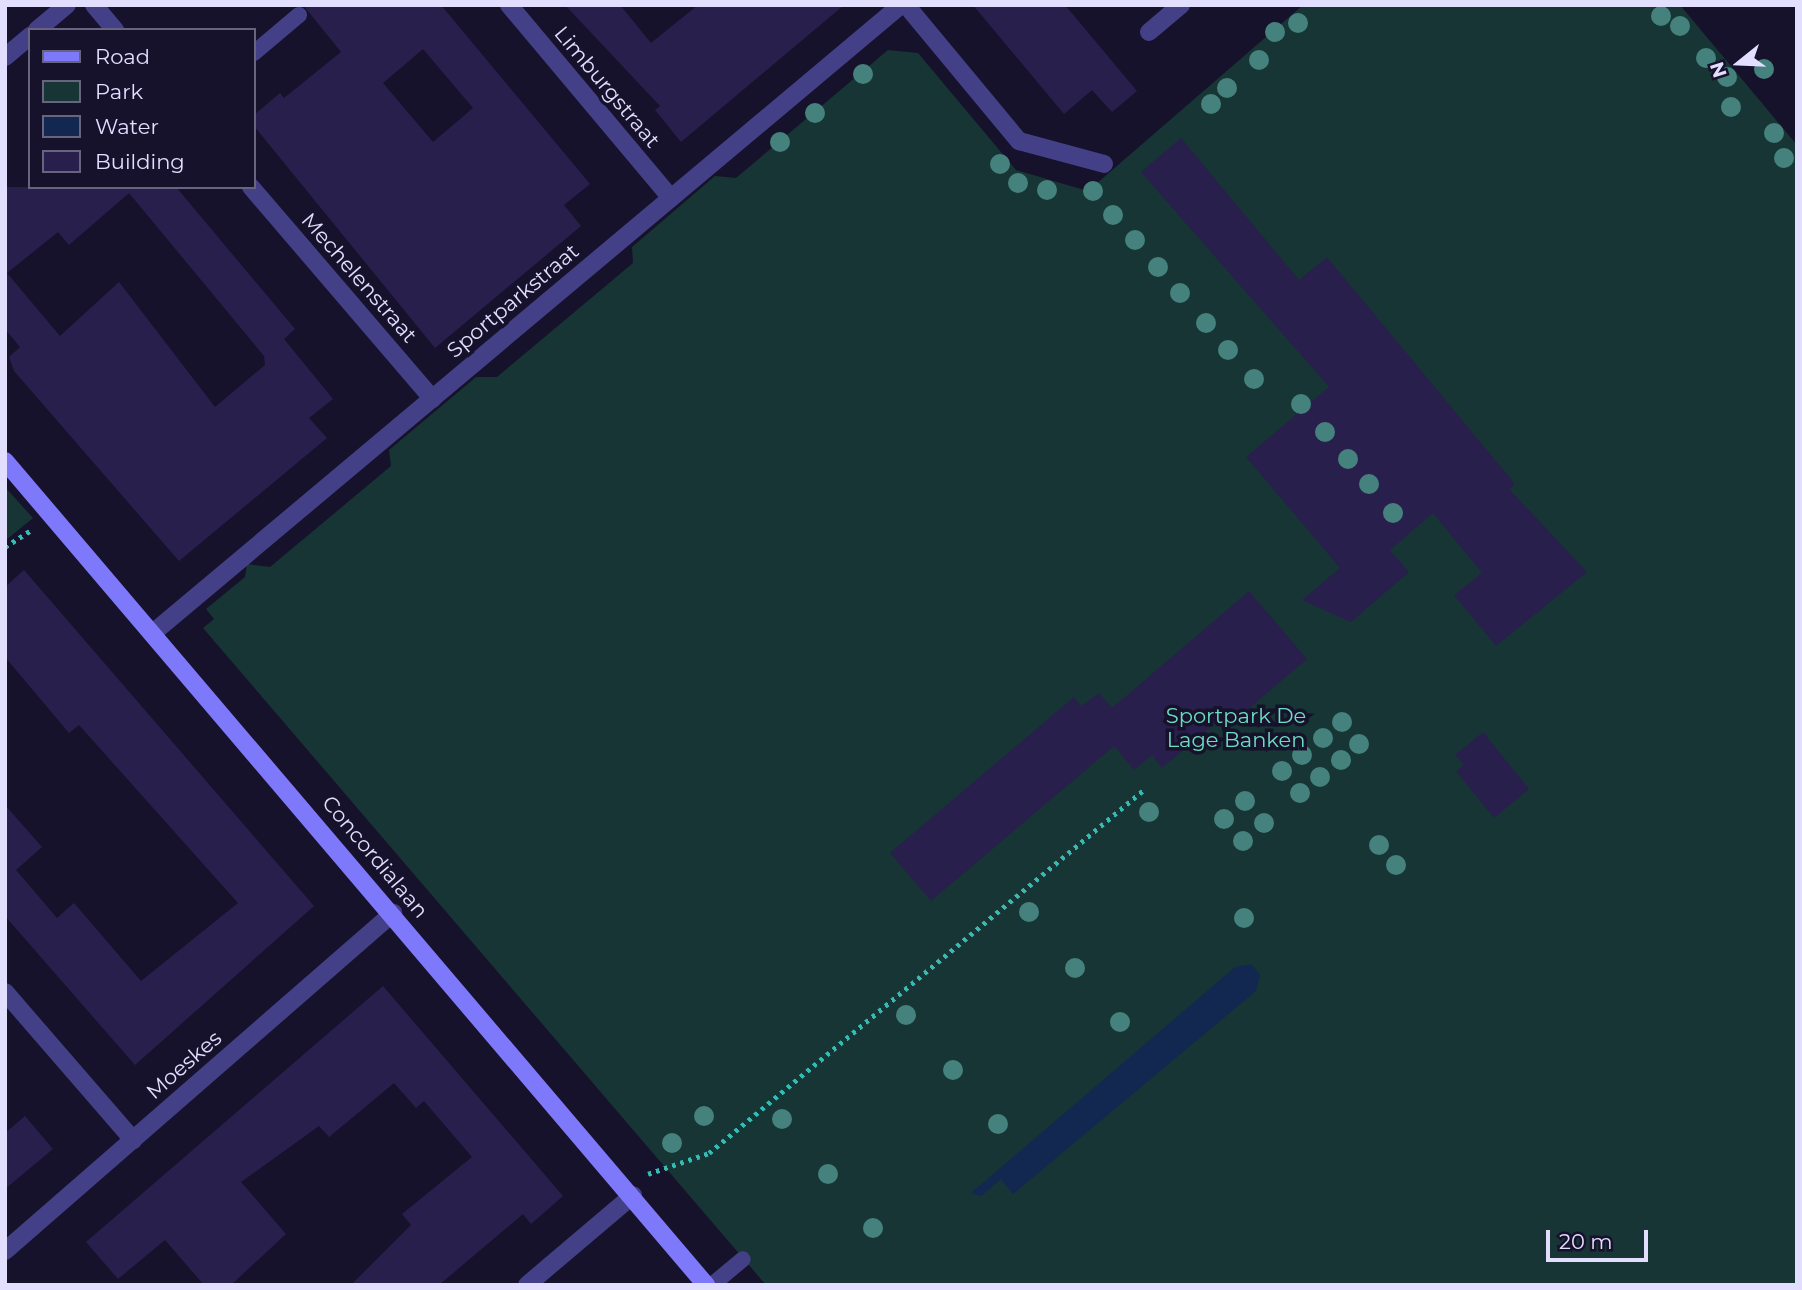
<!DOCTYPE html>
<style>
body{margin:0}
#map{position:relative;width:1802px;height:1290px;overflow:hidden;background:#17122b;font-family:Montserrat,sans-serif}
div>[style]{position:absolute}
.green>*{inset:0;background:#163534}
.water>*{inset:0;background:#122850}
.building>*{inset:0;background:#291f4c}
.path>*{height:4.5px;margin-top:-2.25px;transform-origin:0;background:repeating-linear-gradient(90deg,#36bab4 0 3.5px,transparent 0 8.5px)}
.lane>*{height:16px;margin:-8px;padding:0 8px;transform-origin:8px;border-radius:8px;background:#444088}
.street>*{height:18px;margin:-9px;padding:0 9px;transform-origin:9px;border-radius:9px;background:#444088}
.secondary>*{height:18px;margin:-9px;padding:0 9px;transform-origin:9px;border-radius:9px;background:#7e79fa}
.trees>*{width:20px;height:20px;margin:-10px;border-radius:50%;background:#45827e}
span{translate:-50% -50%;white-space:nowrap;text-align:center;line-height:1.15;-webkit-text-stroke:7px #17122b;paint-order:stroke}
.street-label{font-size:21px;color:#e2defe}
.park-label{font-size:21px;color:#6bddc2}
.frame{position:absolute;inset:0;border:7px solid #e2defe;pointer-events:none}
.legend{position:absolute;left:28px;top:28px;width:228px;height:161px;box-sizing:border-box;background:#17122b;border:2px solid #68647f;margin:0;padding:9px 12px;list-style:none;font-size:21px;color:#e2defe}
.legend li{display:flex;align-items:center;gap:14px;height:35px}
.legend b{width:35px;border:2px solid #68647f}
.north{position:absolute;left:1704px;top:28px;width:70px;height:70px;-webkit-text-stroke:5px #17122b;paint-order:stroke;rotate:252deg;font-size:19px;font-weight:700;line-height:28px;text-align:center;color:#e2defe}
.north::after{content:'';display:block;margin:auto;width:24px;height:32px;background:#e2defe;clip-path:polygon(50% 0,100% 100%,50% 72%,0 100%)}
.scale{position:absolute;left:1546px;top:1230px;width:102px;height:32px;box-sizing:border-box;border:4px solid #e2defe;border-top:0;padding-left:9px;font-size:21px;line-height:24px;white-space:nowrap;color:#e2defe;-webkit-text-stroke:5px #17122b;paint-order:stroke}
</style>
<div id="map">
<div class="green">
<i style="clip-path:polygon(1303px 5px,1680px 5px,1797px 145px,1797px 1285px,766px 1285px,203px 628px,214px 619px,206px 609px,245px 577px,247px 564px,270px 567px,391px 466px,389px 450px,476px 377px,497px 377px,633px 263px,632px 247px,715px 176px,736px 178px,888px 50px,918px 53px,1016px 170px,1088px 191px)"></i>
<i style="clip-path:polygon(5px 487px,33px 518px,5px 541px)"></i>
</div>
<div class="water">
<i style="clip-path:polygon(1251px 964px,1260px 975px,1256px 991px,1013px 1194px,1001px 1179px,981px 1196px,971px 1193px,1235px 967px)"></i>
</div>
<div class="building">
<i style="clip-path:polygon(evenodd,303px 5px,441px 5px,590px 184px,564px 205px,581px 226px,435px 348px,254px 126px,254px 115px,280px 93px,284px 98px,341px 52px,303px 5px,423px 49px,473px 108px,433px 142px,383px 83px,423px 49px)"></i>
<i style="clip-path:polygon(565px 5px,620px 5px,651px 43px,698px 5px,844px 5px,681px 142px,655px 110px,660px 106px)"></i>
<i style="clip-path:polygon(973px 5px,1065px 5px,1137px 91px,1112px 112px,1092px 90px,1064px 114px)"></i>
<i style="clip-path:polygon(1181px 138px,1299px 280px,1327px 257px,1515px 484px,1509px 489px,1587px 572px,1496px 646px,1454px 595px,1482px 573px,1433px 513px,1390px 550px,1409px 572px,1351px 622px,1302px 600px,1340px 568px,1246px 457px,1329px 387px,1141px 172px)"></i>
<i style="clip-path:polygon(evenodd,5px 187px,176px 187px,295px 329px,284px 339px,333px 399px,309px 418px,327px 438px,179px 561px,14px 371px,9px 357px,20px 347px,5px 329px,5px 187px,129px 193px,264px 356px,265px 365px,215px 407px,119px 282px,60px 336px,7px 273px,58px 232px,69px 245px,129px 193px)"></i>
<i style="clip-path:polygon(24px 570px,314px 906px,135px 1065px,5px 916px,5px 805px,42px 847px,16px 870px,57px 918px,74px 903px,141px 981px,238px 903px,79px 725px,69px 733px,5px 657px,5px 587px)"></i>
<i style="clip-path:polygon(1249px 591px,1307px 659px,1226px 728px,1219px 720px,1162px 768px,1152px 755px,1134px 770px,1114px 746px,931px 901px,890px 853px,1074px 697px,1081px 706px,1099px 693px,1112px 708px)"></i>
<i style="clip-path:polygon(1483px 732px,1529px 789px,1494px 818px,1456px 771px,1464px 765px,1455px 755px)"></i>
<i style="clip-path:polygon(383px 986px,563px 1196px,531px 1224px,523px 1214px,439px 1285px,351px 1285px,411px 1225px,402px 1214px,472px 1157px,424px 1101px,416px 1108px,394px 1083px,329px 1137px,319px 1126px,241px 1182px,286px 1234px,231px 1285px,204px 1285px,165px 1240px,118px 1279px,86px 1242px)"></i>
<i style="clip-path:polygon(25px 1116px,53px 1149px,5px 1189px,5px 1133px)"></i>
</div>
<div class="path">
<i style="left:5px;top:547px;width:31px;rotate:-33deg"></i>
<i style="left:648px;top:1174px;width:65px;rotate:-19deg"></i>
<i style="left:709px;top:1153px;width:569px;rotate:-39.87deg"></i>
</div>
<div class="lane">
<i style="left:254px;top:53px;width:59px;rotate:-40.2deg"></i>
<i style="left:712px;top:1285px;width:40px;rotate:-40deg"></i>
</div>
<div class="street">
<i style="left:94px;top:5px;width:33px;rotate:50deg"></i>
<i style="left:509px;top:5px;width:252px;rotate:50deg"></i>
<i style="left:906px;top:5px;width:177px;rotate:50.3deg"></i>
<i style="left:1019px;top:141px;width:88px;rotate:15.1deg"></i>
<i style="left:37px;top:30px;width:39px;rotate:-40deg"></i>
<i style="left:1149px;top:32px;width:42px;rotate:-40.2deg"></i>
<i style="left:5px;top:57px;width:33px;rotate:-40deg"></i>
<i style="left:251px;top:187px;width:279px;rotate:49.4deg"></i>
<i style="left:154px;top:632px;width:975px;rotate:-40.01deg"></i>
<i style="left:5px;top:992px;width:196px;rotate:49.1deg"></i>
<i style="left:5px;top:1251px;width:515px;rotate:-41.06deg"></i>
<i style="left:527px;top:1285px;width:139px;rotate:-40.3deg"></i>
</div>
<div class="secondary">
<i style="left:5px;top:461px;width:1082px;rotate:49.61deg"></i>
</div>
<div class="trees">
<i style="left:1661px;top:16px"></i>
<i style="left:1298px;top:23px"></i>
<i style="left:1680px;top:26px"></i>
<i style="left:1275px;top:32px"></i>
<i style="left:1706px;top:58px"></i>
<i style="left:1259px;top:60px"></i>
<i style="left:1764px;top:69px"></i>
<i style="left:863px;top:74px"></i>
<i style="left:1727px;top:77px"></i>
<i style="left:1227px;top:88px"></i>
<i style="left:1211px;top:104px"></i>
<i style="left:1731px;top:107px"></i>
<i style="left:815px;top:113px"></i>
<i style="left:1774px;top:133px"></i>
<i style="left:780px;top:142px"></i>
<i style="left:1784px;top:158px"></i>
<i style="left:1000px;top:164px"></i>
<i style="left:1018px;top:183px"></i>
<i style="left:1047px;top:190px"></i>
<i style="left:1093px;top:191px"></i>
<i style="left:1113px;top:215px"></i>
<i style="left:1135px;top:240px"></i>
<i style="left:1158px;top:267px"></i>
<i style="left:1180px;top:293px"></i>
<i style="left:1206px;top:323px"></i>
<i style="left:1228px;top:350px"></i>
<i style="left:1254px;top:379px"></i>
<i style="left:1301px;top:404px"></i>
<i style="left:1325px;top:432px"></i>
<i style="left:1348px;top:459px"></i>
<i style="left:1369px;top:484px"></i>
<i style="left:1393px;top:513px"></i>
<i style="left:1342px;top:722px"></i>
<i style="left:1323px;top:738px"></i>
<i style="left:1359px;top:744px"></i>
<i style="left:1302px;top:755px"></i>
<i style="left:1341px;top:760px"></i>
<i style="left:1282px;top:771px"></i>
<i style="left:1320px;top:777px"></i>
<i style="left:1300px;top:793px"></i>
<i style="left:1245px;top:801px"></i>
<i style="left:1149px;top:812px"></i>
<i style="left:1224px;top:819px"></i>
<i style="left:1264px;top:823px"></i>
<i style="left:1243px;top:841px"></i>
<i style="left:1379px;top:845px"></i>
<i style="left:1396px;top:865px"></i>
<i style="left:1029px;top:912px"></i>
<i style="left:1244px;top:918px"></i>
<i style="left:1075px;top:968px"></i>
<i style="left:906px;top:1015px"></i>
<i style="left:1120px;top:1022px"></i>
<i style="left:953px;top:1070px"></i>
<i style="left:704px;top:1116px"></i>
<i style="left:782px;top:1119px"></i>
<i style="left:998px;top:1124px"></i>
<i style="left:672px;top:1143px"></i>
<i style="left:828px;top:1174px"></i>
<i style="left:873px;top:1228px"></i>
</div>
<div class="street-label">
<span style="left:607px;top:87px;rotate:50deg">Limburgstraat</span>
<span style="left:359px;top:278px;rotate:49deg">Mechelenstraat</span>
<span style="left:513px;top:301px;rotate:-40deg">Sportparkstraat</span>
<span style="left:375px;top:857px;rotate:50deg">Concordialaan</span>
<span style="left:184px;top:1065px;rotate:-41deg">Moeskes</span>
</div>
<div class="park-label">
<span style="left:1236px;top:728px">Sportpark De<br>Lage Banken</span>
</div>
<div class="frame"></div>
<ul class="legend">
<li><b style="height:9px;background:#7e79fa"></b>Road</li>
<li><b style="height:19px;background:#163534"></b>Park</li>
<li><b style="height:19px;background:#122850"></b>Water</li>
<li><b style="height:19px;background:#291f4c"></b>Building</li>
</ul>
<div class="north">N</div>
<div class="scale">20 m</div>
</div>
